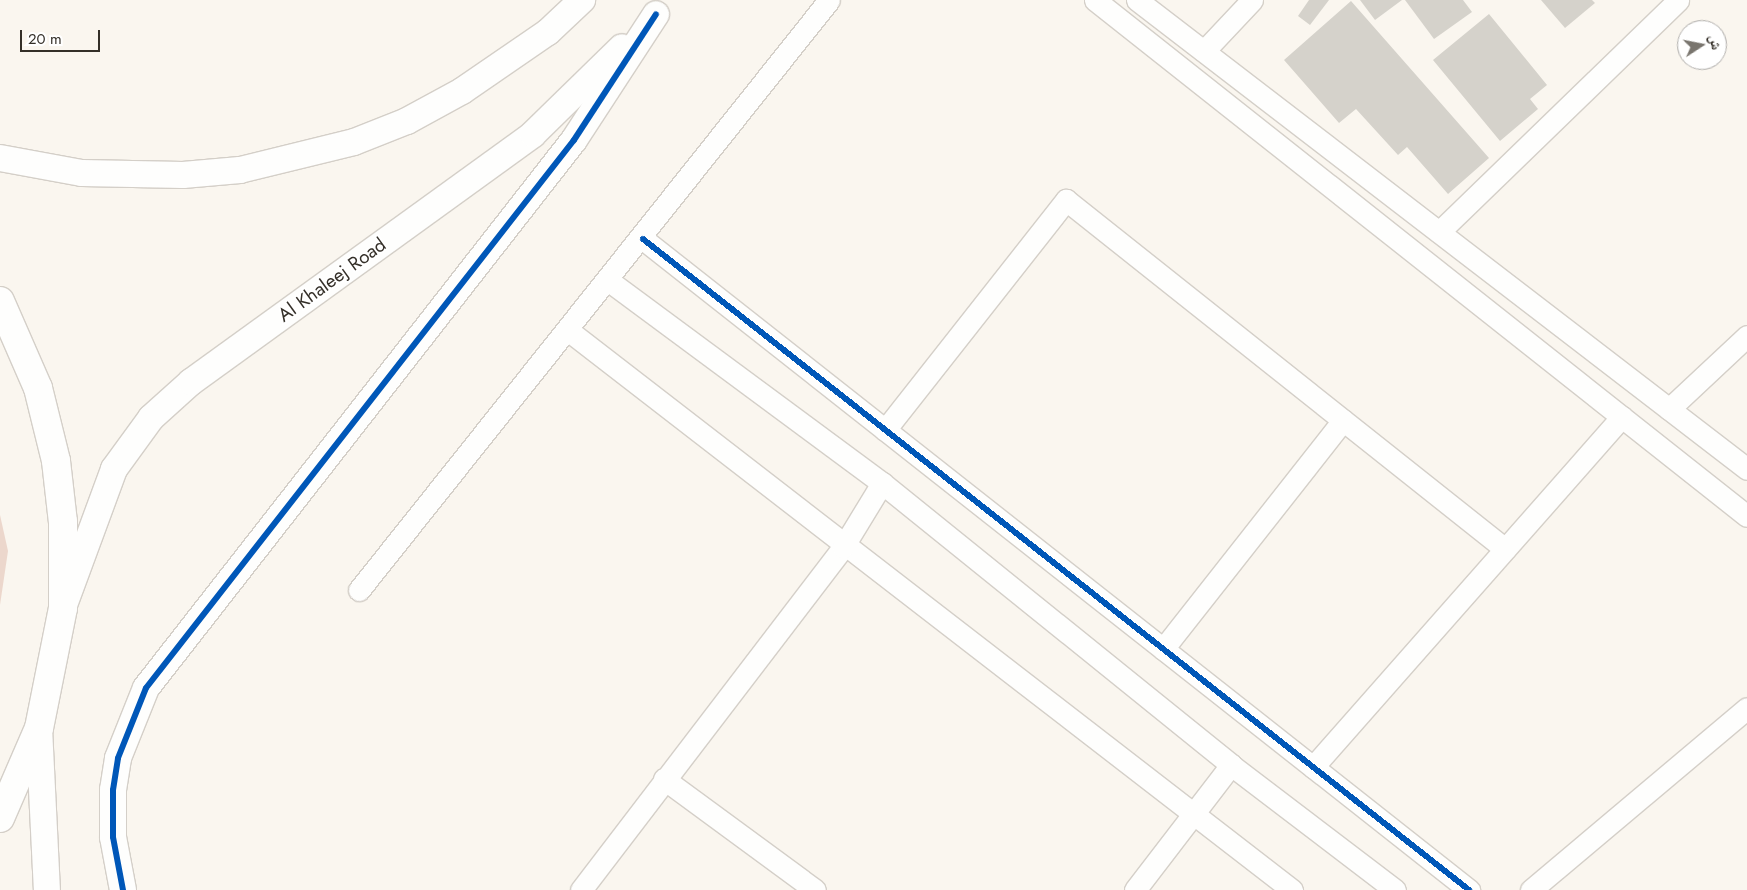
<!DOCTYPE html>
<meta charset="utf-8">
<style>
body{margin:0}
#map{position:relative;width:1747px;height:890px;overflow:hidden;background:#faf6ef;font-family:Jost,"Noto Naskh Arabic",sans-serif}
div>[style]{position:absolute}
.green>*{inset:0;background:#ecd7cc}
.building>*{inset:0;background:#d5d2cb}
.roads{filter:drop-shadow(1px 0 #d4cfc8) drop-shadow(-1px 0 #d4cfc8) drop-shadow(0 1px #d4cfc8) drop-shadow(0 -1px #d4cfc8)}
.minor>*{height:21px;margin:-10.5px;padding:0 10.5px;transform-origin:10.5px;border-radius:10.5px;background:#fefefd}
.tertiary>*{height:26px;margin:-13px;padding:0 13px;transform-origin:13px;border-radius:13px;background:#fefefd}
.primary>*{height:28px;margin:-14px;padding:0 14px;transform-origin:14px;border-radius:14px;background:#fefefd}
.cycleway>*{height:6px;margin:-3px;padding:0 3px;transform-origin:3px;border-radius:3px;background:#0057b8}
span{translate:-50% -50%;white-space:nowrap;text-align:center;line-height:1.15;-webkit-text-stroke:4px #fff;paint-order:stroke}
.street-label{font-size:19px;color:#342f28}
.north{position:absolute;left:1677px;top:20px;width:50px;height:50px;box-sizing:border-box;background:#fff;border:1px solid #aeaca9;border-radius:50%;rotate:79deg;font-size:14px;font-weight:700;line-height:20px;text-align:center;color:#342f28}
.north::after{content:'';display:block;margin:auto;width:18px;height:22px;background:#79756e;clip-path:polygon(50% 0,100% 100%,50% 72%,0 100%)}
.scale{position:absolute;left:20px;top:30px;width:80px;height:22px;box-sizing:border-box;border:2px solid #342f28;border-top:0;padding-left:6px;font-size:15px;line-height:18px;white-space:nowrap;color:#342f28;-webkit-text-stroke:4px #fff;paint-order:stroke}
</style>
<div id="map">
<div class="green">
<i style="clip-path:polygon(0 515px,8px 551px,0 605px)"></i>
</div>
<div class="building">
<i style="clip-path:polygon(1309px 0,1329px 0,1310px 25px,1298px 16px)"></i>
<i style="clip-path:polygon(1360px 0,1402px 0,1375px 20px)"></i>
<i style="clip-path:polygon(1405px 0,1463px 0,1472px 12px,1434px 39px)"></i>
<i style="clip-path:polygon(1541px 0,1592px 0,1595px 3px,1565px 28px)"></i>
<i style="clip-path:polygon(1351px 1px,1489px 158px,1448px 194px,1407px 147px,1398px 155px,1356px 109px,1339px 123px,1284px 60px)"></i>
<i style="clip-path:polygon(1489px 14px,1547px 85px,1530px 99px,1538px 109px,1500px 141px,1433px 60px)"></i>
</div>
<div class="roads">
<div class="minor">
<i style="left:1095px;top:0;width:831px;rotate:38.36deg"></i>
<i style="left:1137px;top:0;width:769px;rotate:37.55deg"></i>
<i style="left:1204px;top:51px;width:70px;rotate:-46.7deg"></i>
<i style="left:1439px;top:232px;width:333px;rotate:-44.1deg"></i>
<i style="left:643px;top:239px;width:1052px;rotate:38.24deg"></i>
<i style="left:569px;top:331px;width:914px;rotate:37.71deg"></i>
<i style="left:1669px;top:409px;width:107px;rotate:-43.1deg"></i>
<i style="left:885px;top:430px;width:293px;rotate:-51.8deg"></i>
<i style="left:1066px;top:200px;width:561px;rotate:38.48deg"></i>
<i style="left:882px;top:483px;width:449px;rotate:38.9deg"></i>
<i style="left:1231px;top:765px;width:206px;rotate:37.3deg"></i>
<i style="left:359px;top:590px;width:754px;rotate:-51.46deg"></i>
<i style="left:1163px;top:649px;width:291px;rotate:-51.8deg"></i>
<i style="left:1313px;top:767px;width:467px;rotate:-48.6deg"></i>
<i style="left:664px;top:779px;width:187px;rotate:36.3deg"></i>
<i style="left:581px;top:890px;width:432px;rotate:-52.6deg"></i>
<i style="left:843px;top:547px;width:75px;rotate:-58.6deg"></i>
<i style="left:882px;top:483px;width:341px;rotate:-143.5deg"></i>
<i style="left:1135px;top:890px;width:158px;rotate:-52.5deg"></i>
<i style="left:1531px;top:890px;width:282px;rotate:-40.1deg"></i>
</div>
<div class="tertiary">
<i style="left:0;top:158px;width:83px;rotate:10.4deg"></i>
<i style="left:82px;top:173px;width:101px;rotate:1.1deg"></i>
<i style="left:183px;top:175px;width:57px;rotate:-5deg"></i>
<i style="left:240px;top:170px;width:117px;rotate:-13.8deg"></i>
<i style="left:354px;top:142px;width:57px;rotate:-21.6deg"></i>
<i style="left:407px;top:121px;width:63px;rotate:-28.6deg"></i>
<i style="left:462px;top:91px;width:104px;rotate:-34.5deg"></i>
<i style="left:548px;top:32px;width:47px;rotate:-43.3deg"></i>
<i style="left:64px;top:605px;width:145px;rotate:-69.8deg"></i>
<i style="left:114px;top:469px;width:63px;rotate:-54deg"></i>
<i style="left:151px;top:418px;width:54px;rotate:-42deg"></i>
<i style="left:191px;top:382px;width:422px;rotate:-35.9deg"></i>
<i style="left:533px;top:134px;width:124px;rotate:-44.3deg"></i>
<i style="left:39px;top:728px;width:162px;rotate:87.2deg"></i>
<i style="left:123px;top:890px;width:54px;rotate:-100.7deg"></i>
<i style="left:113px;top:837px;width:47px;rotate:-90deg"></i>
<i style="left:113px;top:790px;width:32px;rotate:-81deg"></i>
<i style="left:118px;top:758px;width:75px;rotate:-68.2deg"></i>
<i style="left:146px;top:688px;width:695px;rotate:-52.01deg"></i>
<i style="left:574px;top:140px;width:150px;rotate:-56.9deg"></i>
</div>
<div class="primary">
<i style="left:0;top:301px;width:95px;rotate:66.4deg"></i>
<i style="left:38px;top:388px;width:75px;rotate:76.1deg"></i>
<i style="left:56px;top:461px;width:61px;rotate:83.5deg"></i>
<i style="left:63px;top:522px;width:86px;rotate:90deg"></i>
<i style="left:63px;top:608px;width:122px;rotate:101.3deg"></i>
<i style="left:39px;top:728px;width:98px;rotate:113.4deg"></i>
</div>
</div>
<div class="cycleway">
<i style="left:643px;top:239px;width:1052px;rotate:38.24deg"></i>
<i style="left:123px;top:890px;width:54px;rotate:-100.7deg"></i>
<i style="left:113px;top:837px;width:47px;rotate:-90deg"></i>
<i style="left:113px;top:790px;width:32px;rotate:-81deg"></i>
<i style="left:118px;top:758px;width:75px;rotate:-68.2deg"></i>
<i style="left:146px;top:688px;width:695px;rotate:-52.01deg"></i>
<i style="left:574px;top:140px;width:150px;rotate:-56.9deg"></i>
</div>
<div class="street-label">
<span style="left:332px;top:280px;rotate:-36deg">Al Khaleej Road</span>
</div>
<div class="north">ش</div>
<div class="scale">20 m</div>
</div>
